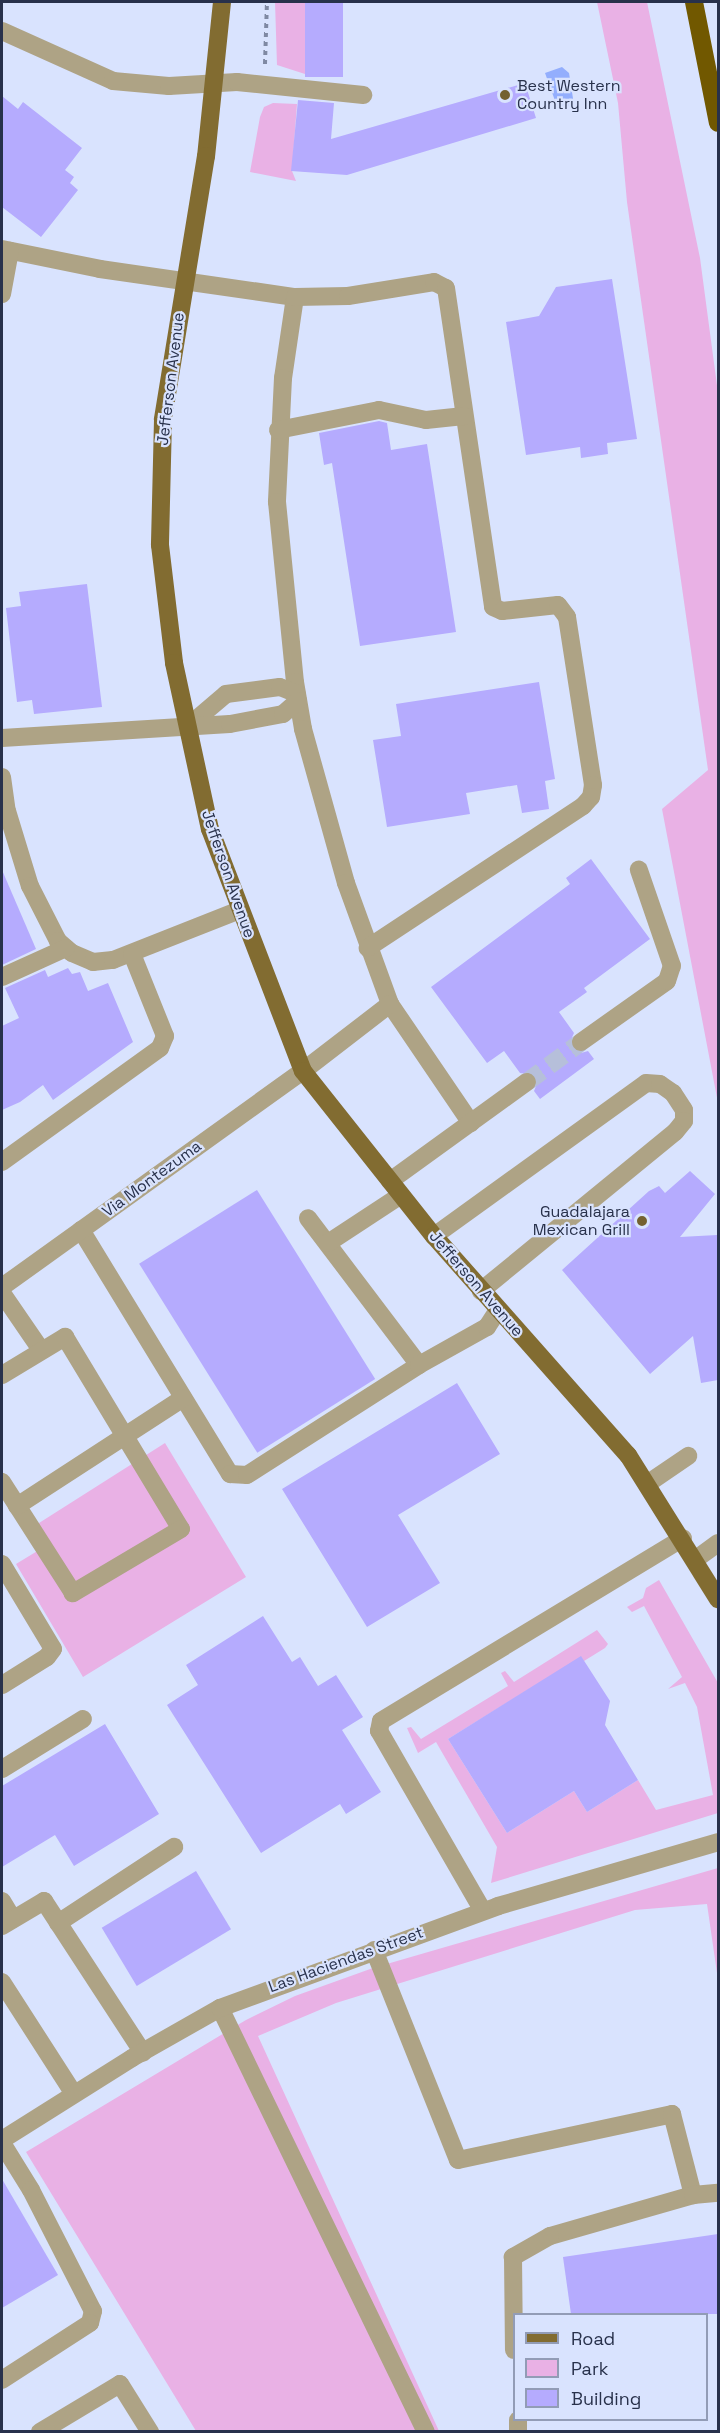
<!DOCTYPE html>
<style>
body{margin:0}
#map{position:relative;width:720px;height:2433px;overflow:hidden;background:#d9e3fe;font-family:"Space Grotesk",sans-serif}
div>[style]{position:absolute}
.green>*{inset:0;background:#e9b1e5}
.water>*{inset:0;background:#93aefd}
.building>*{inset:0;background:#b5abfe;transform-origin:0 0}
.minor-tunnel>*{height:18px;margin-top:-9px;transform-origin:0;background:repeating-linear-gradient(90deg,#b6bfda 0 18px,transparent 0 27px)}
.path>*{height:4px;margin-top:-2px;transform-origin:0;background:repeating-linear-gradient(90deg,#7f89a3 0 4.5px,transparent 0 9px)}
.minor>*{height:18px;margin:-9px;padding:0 9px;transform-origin:9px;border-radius:9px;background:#aea385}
.major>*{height:18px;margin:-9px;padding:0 9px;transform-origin:9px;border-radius:9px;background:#826c31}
.highway>*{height:18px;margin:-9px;padding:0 9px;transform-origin:9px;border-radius:9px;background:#715800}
.dots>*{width:16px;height:16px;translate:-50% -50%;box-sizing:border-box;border:3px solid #d9e3fe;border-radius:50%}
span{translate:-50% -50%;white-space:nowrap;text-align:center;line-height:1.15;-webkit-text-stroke:4.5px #d9e3fe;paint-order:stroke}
.poi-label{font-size:16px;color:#28314b}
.left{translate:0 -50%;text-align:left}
.right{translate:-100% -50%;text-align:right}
.street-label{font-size:16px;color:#28314b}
.frame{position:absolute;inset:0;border:3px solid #28314b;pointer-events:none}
.legend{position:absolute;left:513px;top:2313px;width:195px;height:108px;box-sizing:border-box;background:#d9e3fe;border:2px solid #929cb6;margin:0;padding:8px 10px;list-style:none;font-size:18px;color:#28314b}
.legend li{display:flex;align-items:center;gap:12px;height:30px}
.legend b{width:30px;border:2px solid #929cb6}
</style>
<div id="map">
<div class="green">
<i style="clip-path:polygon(275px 2px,307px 2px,305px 74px,277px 65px)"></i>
<i style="clip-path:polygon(597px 2px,647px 2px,700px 258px,718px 393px,718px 1103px,662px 809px,708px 770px,627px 202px,618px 103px)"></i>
<i style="clip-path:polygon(273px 103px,297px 104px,292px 171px,296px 181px,250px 172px,260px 117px,264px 107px)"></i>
<i style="clip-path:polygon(165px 1443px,246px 1577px,83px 1677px,16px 1564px,39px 1550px,28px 1530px)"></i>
<i style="clip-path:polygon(659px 1580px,718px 1683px,718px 1813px,491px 1883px,497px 1847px,436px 1742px,418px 1753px,407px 1728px,411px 1727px,421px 1739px,508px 1686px,501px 1673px,505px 1671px,514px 1682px,597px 1630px,608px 1644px,605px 1648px,584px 1661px,581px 1657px,448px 1739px,507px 1833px,574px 1791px,587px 1812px,638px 1780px,656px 1810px,713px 1795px,697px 1707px,685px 1683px,668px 1689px,682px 1677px,644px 1606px,632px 1612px,627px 1607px,643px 1598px,646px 1588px)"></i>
<i style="clip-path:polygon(718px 1868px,718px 1980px,707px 1904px,635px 1910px,336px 2003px,258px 2036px,439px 2431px,196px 2431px,26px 2152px,246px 2020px,295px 1996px,373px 1968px)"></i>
</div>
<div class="water">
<i style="clip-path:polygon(562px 67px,569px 73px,574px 105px,558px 109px,545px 73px)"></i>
</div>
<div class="building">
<i style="left:305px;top:2px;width:38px;height:75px"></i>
<i style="clip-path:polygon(525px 83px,536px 118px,347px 175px,291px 171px,298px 100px,334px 103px,331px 139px)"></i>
<i style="clip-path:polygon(2px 96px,18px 109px,23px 102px,82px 148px,65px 170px,74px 177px,70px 183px,78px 190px,41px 237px,2px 207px)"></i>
<i style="clip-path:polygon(612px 279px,637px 439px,607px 443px,608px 454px,581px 458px,580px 447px,526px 455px,506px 322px,539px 316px,556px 287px)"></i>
<i style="clip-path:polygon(379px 421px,387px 423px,391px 450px,427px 444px,456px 632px,360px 646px,332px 463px,324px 465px,319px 433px)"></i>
<i style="clip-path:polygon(87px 584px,102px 707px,34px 714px,32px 700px,17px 702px,6px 608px,21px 606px,19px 592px)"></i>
<i style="clip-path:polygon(539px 682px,555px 779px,545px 781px,549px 809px,522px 813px,517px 785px,466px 793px,470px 814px,387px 827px,373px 740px,401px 736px,396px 704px)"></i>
<i style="clip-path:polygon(591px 859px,650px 939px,584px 988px,587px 992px,559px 1012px,574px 1033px,570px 1042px,572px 1049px,581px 1053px,588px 1051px,594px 1059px,540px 1099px,534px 1091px,538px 1081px,536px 1075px,520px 1073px,504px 1051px,487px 1063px,431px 987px,570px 884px,566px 878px)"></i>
<i style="clip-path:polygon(2px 870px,36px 949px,2px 965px)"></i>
<i style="clip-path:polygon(68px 968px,72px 974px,80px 972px,88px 991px,108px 983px,133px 1042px,53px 1100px,43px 1085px,20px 1102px,2px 1110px,2px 1026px,19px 1018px,5px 988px,45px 970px,48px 977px)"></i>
<i style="clip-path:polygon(690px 1171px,715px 1194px,680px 1237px,717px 1235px,718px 1246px,718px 1380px,701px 1383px,693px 1336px,650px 1374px,562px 1270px,649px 1191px,659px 1186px,665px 1193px)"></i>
<i style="left:257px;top:1190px;width:223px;height:139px;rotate:58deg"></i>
<i style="clip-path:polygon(457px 1383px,500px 1454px,398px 1515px,440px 1583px,367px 1627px,282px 1489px)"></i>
<i style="clip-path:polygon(263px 1616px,292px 1662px,300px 1657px,318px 1686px,336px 1675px,363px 1717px,342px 1730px,381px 1792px,346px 1814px,340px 1804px,261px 1853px,167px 1705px,198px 1685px,186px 1665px)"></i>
<i style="clip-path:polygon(581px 1656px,610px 1701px,605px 1725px,638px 1780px,587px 1812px,574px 1791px,507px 1833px,448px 1739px)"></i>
<i style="clip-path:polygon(105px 1724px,159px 1814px,74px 1866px,55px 1835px,2px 1867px,2px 1786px)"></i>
<i style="left:196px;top:1871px;width:68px;height:110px;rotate:59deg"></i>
<i style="clip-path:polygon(2px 2179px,58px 2275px,2px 2308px)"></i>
<i style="clip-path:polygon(718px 2234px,718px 2314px,571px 2314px,563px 2257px)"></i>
</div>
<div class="minor-tunnel">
<i style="left:527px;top:1082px;width:67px;rotate:-36.5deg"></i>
</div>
<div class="path">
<i style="left:265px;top:64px;width:62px;rotate:-88.2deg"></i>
</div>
<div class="minor">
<i style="left:2px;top:31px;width:122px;rotate:24.2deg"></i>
<i style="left:113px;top:81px;width:56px;rotate:5.1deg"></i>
<i style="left:169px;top:86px;width:68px;rotate:-3.4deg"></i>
<i style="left:237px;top:82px;width:127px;rotate:5.9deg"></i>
<i style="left:2px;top:249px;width:100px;rotate:11.5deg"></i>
<i style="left:100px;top:269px;width:197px;rotate:8.2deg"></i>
<i style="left:295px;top:297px;width:82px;rotate:98.4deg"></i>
<i style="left:283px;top:378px;width:124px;rotate:92.8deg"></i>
<i style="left:277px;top:502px;width:181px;rotate:84.3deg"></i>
<i style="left:295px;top:682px;width:48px;rotate:80.3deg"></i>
<i style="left:303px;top:729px;width:160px;rotate:74.4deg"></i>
<i style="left:346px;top:883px;width:129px;rotate:70deg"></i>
<i style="left:390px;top:1004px;width:144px;rotate:55.8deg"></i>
<i style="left:2px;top:294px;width:44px;rotate:-79.5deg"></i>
<i style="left:295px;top:297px;width:53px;rotate:-1.1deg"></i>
<i style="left:348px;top:296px;width:87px;rotate:-9.2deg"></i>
<i style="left:434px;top:282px;width:13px;rotate:27deg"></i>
<i style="left:446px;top:288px;width:322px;rotate:81.6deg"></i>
<i style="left:493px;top:607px;width:10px;rotate:24deg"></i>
<i style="left:502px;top:611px;width:56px;rotate:-6.1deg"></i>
<i style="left:558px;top:605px;width:15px;rotate:53deg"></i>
<i style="left:567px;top:617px;width:170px;rotate:81.2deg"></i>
<i style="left:593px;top:785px;width:12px;rotate:99deg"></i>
<i style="left:591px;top:797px;width:12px;rotate:132deg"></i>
<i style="left:583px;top:806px;width:258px;rotate:146.6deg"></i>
<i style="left:278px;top:430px;width:103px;rotate:-11.2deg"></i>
<i style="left:379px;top:410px;width:48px;rotate:12deg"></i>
<i style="left:426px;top:420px;width:38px;rotate:-6deg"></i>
<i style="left:186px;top:728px;width:52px;rotate:-40.4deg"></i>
<i style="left:226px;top:694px;width:54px;rotate:-7.4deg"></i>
<i style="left:280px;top:687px;width:18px;rotate:22deg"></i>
<i style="left:2px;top:738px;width:228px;rotate:-3.5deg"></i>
<i style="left:230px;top:724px;width:54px;rotate:-10.7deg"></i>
<i style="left:283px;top:714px;width:20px;rotate:-41deg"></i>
<i style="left:2px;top:777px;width:34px;rotate:82deg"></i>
<i style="left:7px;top:811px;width:78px;rotate:73deg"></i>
<i style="left:30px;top:886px;width:62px;rotate:63deg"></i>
<i style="left:58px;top:941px;width:18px;rotate:41deg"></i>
<i style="left:72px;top:953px;width:23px;rotate:23deg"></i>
<i style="left:93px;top:962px;width:20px;rotate:-6deg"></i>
<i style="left:113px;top:960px;width:136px;rotate:-21.5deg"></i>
<i style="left:2px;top:977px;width:70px;rotate:-24.4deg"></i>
<i style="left:581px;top:1042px;width:105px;rotate:-35.3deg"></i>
<i style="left:667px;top:981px;width:16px;rotate:-72deg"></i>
<i style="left:672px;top:966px;width:102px;rotate:-109deg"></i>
<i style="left:2px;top:1162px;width:195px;rotate:-35.8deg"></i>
<i style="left:160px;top:1048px;width:13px;rotate:-67deg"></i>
<i style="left:165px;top:1036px;width:88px;rotate:-111.9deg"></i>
<i style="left:390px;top:1181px;width:169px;rotate:-35.9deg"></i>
<i style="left:81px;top:1230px;width:286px;rotate:58.6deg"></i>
<i style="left:230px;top:1474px;width:17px;rotate:3deg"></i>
<i style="left:247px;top:1475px;width:204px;rotate:-32.6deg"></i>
<i style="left:419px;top:1365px;width:184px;rotate:-127.1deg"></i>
<i style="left:434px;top:1236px;width:261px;rotate:-35.8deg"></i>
<i style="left:646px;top:1083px;width:14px;rotate:4deg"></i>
<i style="left:660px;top:1084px;width:16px;rotate:35deg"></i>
<i style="left:673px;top:1093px;width:20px;rotate:57deg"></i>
<i style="left:684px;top:1110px;width:11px;rotate:90deg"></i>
<i style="left:684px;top:1121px;width:14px;rotate:129deg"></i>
<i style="left:675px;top:1132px;width:251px;rotate:140.7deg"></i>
<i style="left:328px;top:1243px;width:87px;rotate:-33.3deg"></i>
<i style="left:2px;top:1287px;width:370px;rotate:-35.7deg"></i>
<i style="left:303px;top:1071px;width:110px;rotate:-37.6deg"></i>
<i style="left:2px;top:1293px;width:69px;rotate:55.6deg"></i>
<i style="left:419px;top:1365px;width:78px;rotate:-29.2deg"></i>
<i style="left:487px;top:1327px;width:20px;rotate:-57deg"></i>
<i style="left:2px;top:1375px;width:74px;rotate:-31.1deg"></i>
<i style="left:65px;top:1337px;width:224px;rotate:58.9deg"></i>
<i style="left:181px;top:1529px;width:126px;rotate:149.3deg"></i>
<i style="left:73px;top:1593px;width:132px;rotate:-122.6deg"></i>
<i style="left:647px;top:1484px;width:50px;rotate:-34.3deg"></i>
<i style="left:17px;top:1506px;width:198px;rotate:-33deg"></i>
<i style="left:696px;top:1559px;width:27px;rotate:-36deg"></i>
<i style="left:2px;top:1564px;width:99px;rotate:59deg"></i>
<i style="left:53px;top:1649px;width:10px;rotate:127deg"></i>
<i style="left:47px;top:1657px;width:53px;rotate:148.1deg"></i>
<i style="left:2px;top:1769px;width:95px;rotate:-31.7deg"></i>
<i style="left:2px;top:1901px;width:21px;rotate:59deg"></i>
<i style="left:483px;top:1911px;width:208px;rotate:-120deg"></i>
<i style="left:379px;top:1731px;width:10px;rotate:-79deg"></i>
<i style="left:381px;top:1721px;width:353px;rotate:-31.2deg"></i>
<i style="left:58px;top:1923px;width:139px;rotate:-33.2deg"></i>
<i style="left:2px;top:1926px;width:49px;rotate:-30.8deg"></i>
<i style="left:44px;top:1901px;width:181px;rotate:56.9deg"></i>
<i style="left:374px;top:1950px;width:226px;rotate:68.2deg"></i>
<i style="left:458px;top:2160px;width:219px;rotate:-12.1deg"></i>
<i style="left:672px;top:2114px;width:84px;rotate:75.5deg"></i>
<i style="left:693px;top:2195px;width:149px;rotate:164deg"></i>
<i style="left:550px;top:2236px;width:43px;rotate:150.4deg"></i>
<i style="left:513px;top:2257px;width:93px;rotate:89.4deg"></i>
<i style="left:2px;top:1982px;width:133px;rotate:57.3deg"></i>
<i style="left:220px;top:2008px;width:471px;rotate:64.1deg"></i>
<i style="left:2px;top:2140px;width:154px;rotate:-32.2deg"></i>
<i style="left:132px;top:2058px;width:101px;rotate:-29.6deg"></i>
<i style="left:220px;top:2008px;width:296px;rotate:-20.1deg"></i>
<i style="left:498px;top:1906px;width:229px;rotate:-16.2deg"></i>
<i style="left:2px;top:2143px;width:55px;rotate:58.3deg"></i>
<i style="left:31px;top:2190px;width:136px;rotate:62.9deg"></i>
<i style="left:93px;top:2311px;width:12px;rotate:104deg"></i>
<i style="left:90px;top:2323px;width:105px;rotate:147.1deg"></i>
<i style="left:693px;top:2195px;width:25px;rotate:-5deg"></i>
<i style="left:518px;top:2420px;width:12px;rotate:90deg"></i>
<i style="left:40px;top:2432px;width:93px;rotate:-31deg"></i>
<i style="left:120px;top:2384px;width:57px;rotate:58deg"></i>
</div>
<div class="major">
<i style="left:222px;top:2px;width:155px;rotate:95.9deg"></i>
<i style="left:206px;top:156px;width:267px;rotate:99.3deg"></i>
<i style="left:163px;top:420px;width:125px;rotate:91.4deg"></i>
<i style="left:160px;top:545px;width:119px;rotate:83.2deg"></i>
<i style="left:174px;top:663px;width:170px;rotate:77.8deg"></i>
<i style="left:210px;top:829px;width:259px;rotate:69deg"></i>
<i style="left:303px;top:1071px;width:211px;rotate:51.6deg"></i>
<i style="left:434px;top:1236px;width:293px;rotate:48.5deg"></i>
<i style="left:628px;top:1455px;width:170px;rotate:58deg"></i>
</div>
<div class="highway">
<i style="left:694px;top:2px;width:123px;rotate:78.8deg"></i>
</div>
<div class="dots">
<i style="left:505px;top:95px;background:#746130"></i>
<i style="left:642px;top:1221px;background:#746130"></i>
</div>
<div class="poi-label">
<span class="left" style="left:517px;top:95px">Best Western<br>Country Inn</span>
<span class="right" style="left:630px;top:1221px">Guadalajara<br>Mexican Grill</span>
</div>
<div class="street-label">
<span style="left:171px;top:379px;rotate:-83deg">Jefferson Avenue</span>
<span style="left:228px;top:874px;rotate:71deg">Jefferson Avenue</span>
<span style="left:152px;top:1179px;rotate:-36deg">Via Montezuma</span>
<span style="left:476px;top:1284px;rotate:49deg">Jefferson Avenue</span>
<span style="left:346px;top:1960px;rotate:-20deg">Las Haciendas Street</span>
</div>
<div class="frame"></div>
<ul class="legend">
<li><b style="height:8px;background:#826c31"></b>Road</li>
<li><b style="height:16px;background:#e9b1e5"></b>Park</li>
<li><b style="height:16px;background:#b5abfe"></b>Building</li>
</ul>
</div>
